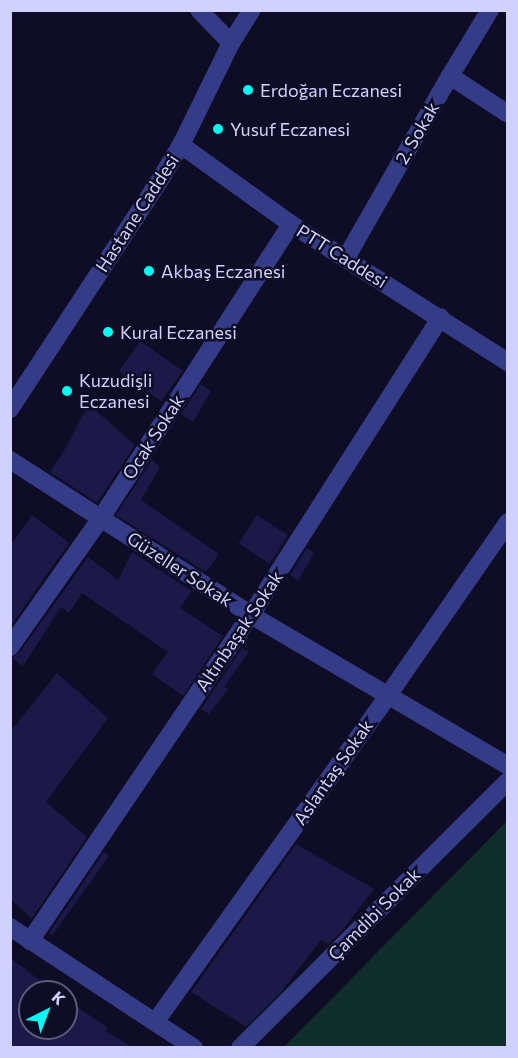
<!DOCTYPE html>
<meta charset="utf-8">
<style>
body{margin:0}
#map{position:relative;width:518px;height:1058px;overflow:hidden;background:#0e0d25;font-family:Commissioner,sans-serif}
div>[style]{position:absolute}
.green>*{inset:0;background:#102f2a}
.building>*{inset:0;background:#1c1847;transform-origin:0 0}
.minor>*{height:18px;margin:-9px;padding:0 9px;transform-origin:9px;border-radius:9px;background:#353c87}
.dots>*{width:16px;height:16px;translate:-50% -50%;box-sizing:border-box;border:3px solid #0e0d25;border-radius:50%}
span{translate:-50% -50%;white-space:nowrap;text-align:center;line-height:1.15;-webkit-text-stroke:5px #0e0d25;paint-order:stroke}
.poi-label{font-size:18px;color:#d1d1ff}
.left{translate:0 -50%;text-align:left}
.street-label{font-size:18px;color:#d1d1ff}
.frame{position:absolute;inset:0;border:12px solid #d1d1ff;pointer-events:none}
.north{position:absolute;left:18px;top:980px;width:60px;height:60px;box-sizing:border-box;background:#0e0d25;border:2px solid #5c5b7c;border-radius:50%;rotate:42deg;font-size:16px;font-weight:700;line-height:24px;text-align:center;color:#d1d1ff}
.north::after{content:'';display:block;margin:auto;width:21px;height:27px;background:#00fcf6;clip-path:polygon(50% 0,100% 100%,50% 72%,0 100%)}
</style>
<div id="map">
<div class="green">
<i style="clip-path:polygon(507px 821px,507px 1047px,284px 1047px)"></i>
</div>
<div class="building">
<i style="left:140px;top:341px;width:52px;height:37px;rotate:35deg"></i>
<i style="clip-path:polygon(201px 384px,211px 391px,193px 422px,181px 414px)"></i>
<i style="clip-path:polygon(88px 404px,135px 445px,97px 503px,50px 472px,65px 449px)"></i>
<i style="clip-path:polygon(152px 460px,160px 467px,141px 500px,219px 554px,206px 572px,116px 515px)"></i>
<i style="clip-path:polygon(32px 515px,69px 543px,10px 627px,10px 546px)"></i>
<i style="left:257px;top:515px;width:37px;height:34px;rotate:33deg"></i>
<i style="clip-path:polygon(307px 548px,314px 553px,298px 581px,290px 575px)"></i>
<i style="clip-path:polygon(132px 552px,192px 591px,180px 608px,223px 636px,183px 696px,152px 674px,168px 652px,82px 593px,69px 613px,61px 607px,23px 666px,12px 658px,19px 653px,88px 557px,118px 580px)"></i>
<i style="clip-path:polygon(242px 648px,249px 652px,224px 687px,228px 689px,209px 714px,201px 709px)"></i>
<i style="clip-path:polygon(57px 673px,108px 718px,46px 802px,87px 837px,32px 918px,10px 899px,10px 732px)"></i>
<i style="clip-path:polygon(296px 844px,374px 889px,341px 932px,328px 944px,321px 940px,282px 991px,246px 1027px,191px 992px)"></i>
<i style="clip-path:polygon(104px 852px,109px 856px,52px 936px,49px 933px)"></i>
<i style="clip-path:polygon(10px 958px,56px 992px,30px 992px,30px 1028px,66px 1028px,66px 999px,108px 1028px,106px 1031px,132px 1047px,10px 1047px)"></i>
</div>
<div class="minor">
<i style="left:199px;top:10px;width:46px;rotate:45.9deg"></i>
<i style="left:450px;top:76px;width:69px;rotate:33.2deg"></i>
<i style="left:181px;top:145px;width:135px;rotate:35.7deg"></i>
<i style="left:291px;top:224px;width:257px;rotate:32.5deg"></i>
<i style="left:346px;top:258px;width:210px;rotate:-60.3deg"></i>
<i style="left:450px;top:76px;width:77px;rotate:-58.8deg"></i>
<i style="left:10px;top:409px;width:276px;rotate:-56.8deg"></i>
<i style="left:161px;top:178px;width:39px;rotate:-59deg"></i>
<i style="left:181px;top:145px;width:114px;rotate:-63.9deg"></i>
<i style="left:231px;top:43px;width:39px;rotate:-58deg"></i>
<i style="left:10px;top:460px;width:287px;rotate:32.7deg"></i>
<i style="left:251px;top:615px;width:298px;rotate:30.4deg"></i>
<i style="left:10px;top:647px;width:158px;rotate:-54.8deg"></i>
<i style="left:101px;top:518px;width:350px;rotate:-57.1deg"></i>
<i style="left:10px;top:927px;width:220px;rotate:33.3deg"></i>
<i style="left:30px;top:941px;width:394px;rotate:-55.9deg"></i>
<i style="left:251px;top:615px;width:353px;rotate:-57.5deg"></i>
<i style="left:156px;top:1021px;width:402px;rotate:-54.5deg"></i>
<i style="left:389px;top:694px;width:209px;rotate:-55.3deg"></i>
<i style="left:240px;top:1048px;width:378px;rotate:-44.9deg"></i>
</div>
<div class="dots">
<i style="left:248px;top:90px;background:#00fcf6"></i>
<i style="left:218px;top:129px;background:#00fcf6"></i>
<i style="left:149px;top:271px;background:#00fcf6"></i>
<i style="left:108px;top:332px;background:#00fcf6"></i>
<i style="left:67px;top:391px;background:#00fcf6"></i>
</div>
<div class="poi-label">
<span class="left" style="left:260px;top:90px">Erdoğan Eczanesi</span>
<span class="left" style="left:230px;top:129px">Yusuf Eczanesi</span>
<span class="left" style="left:161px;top:271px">Akbaş Eczanesi</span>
<span class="left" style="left:120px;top:332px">Kural Eczanesi</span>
<span class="left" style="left:79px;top:391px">Kuzudişli<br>Eczanesi</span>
</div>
<div class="street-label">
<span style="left:417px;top:133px;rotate:-60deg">2. Sokak</span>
<span style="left:137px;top:213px;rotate:-57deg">Hastane Caddesi</span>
<span style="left:342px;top:256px;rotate:32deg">PTT Caddesi</span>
<span style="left:153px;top:437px;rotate:-57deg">Ocak Sokak</span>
<span style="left:180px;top:569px;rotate:33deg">Güzeller Sokak</span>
<span style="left:239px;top:631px;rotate:-56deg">Altınbaşak Sokak</span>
<span style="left:333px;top:772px;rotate:-55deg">Aslantaş Sokak</span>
<span style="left:374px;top:914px;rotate:-45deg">Çamdibi Sokak</span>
</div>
<div class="frame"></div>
<div class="north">K</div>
</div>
